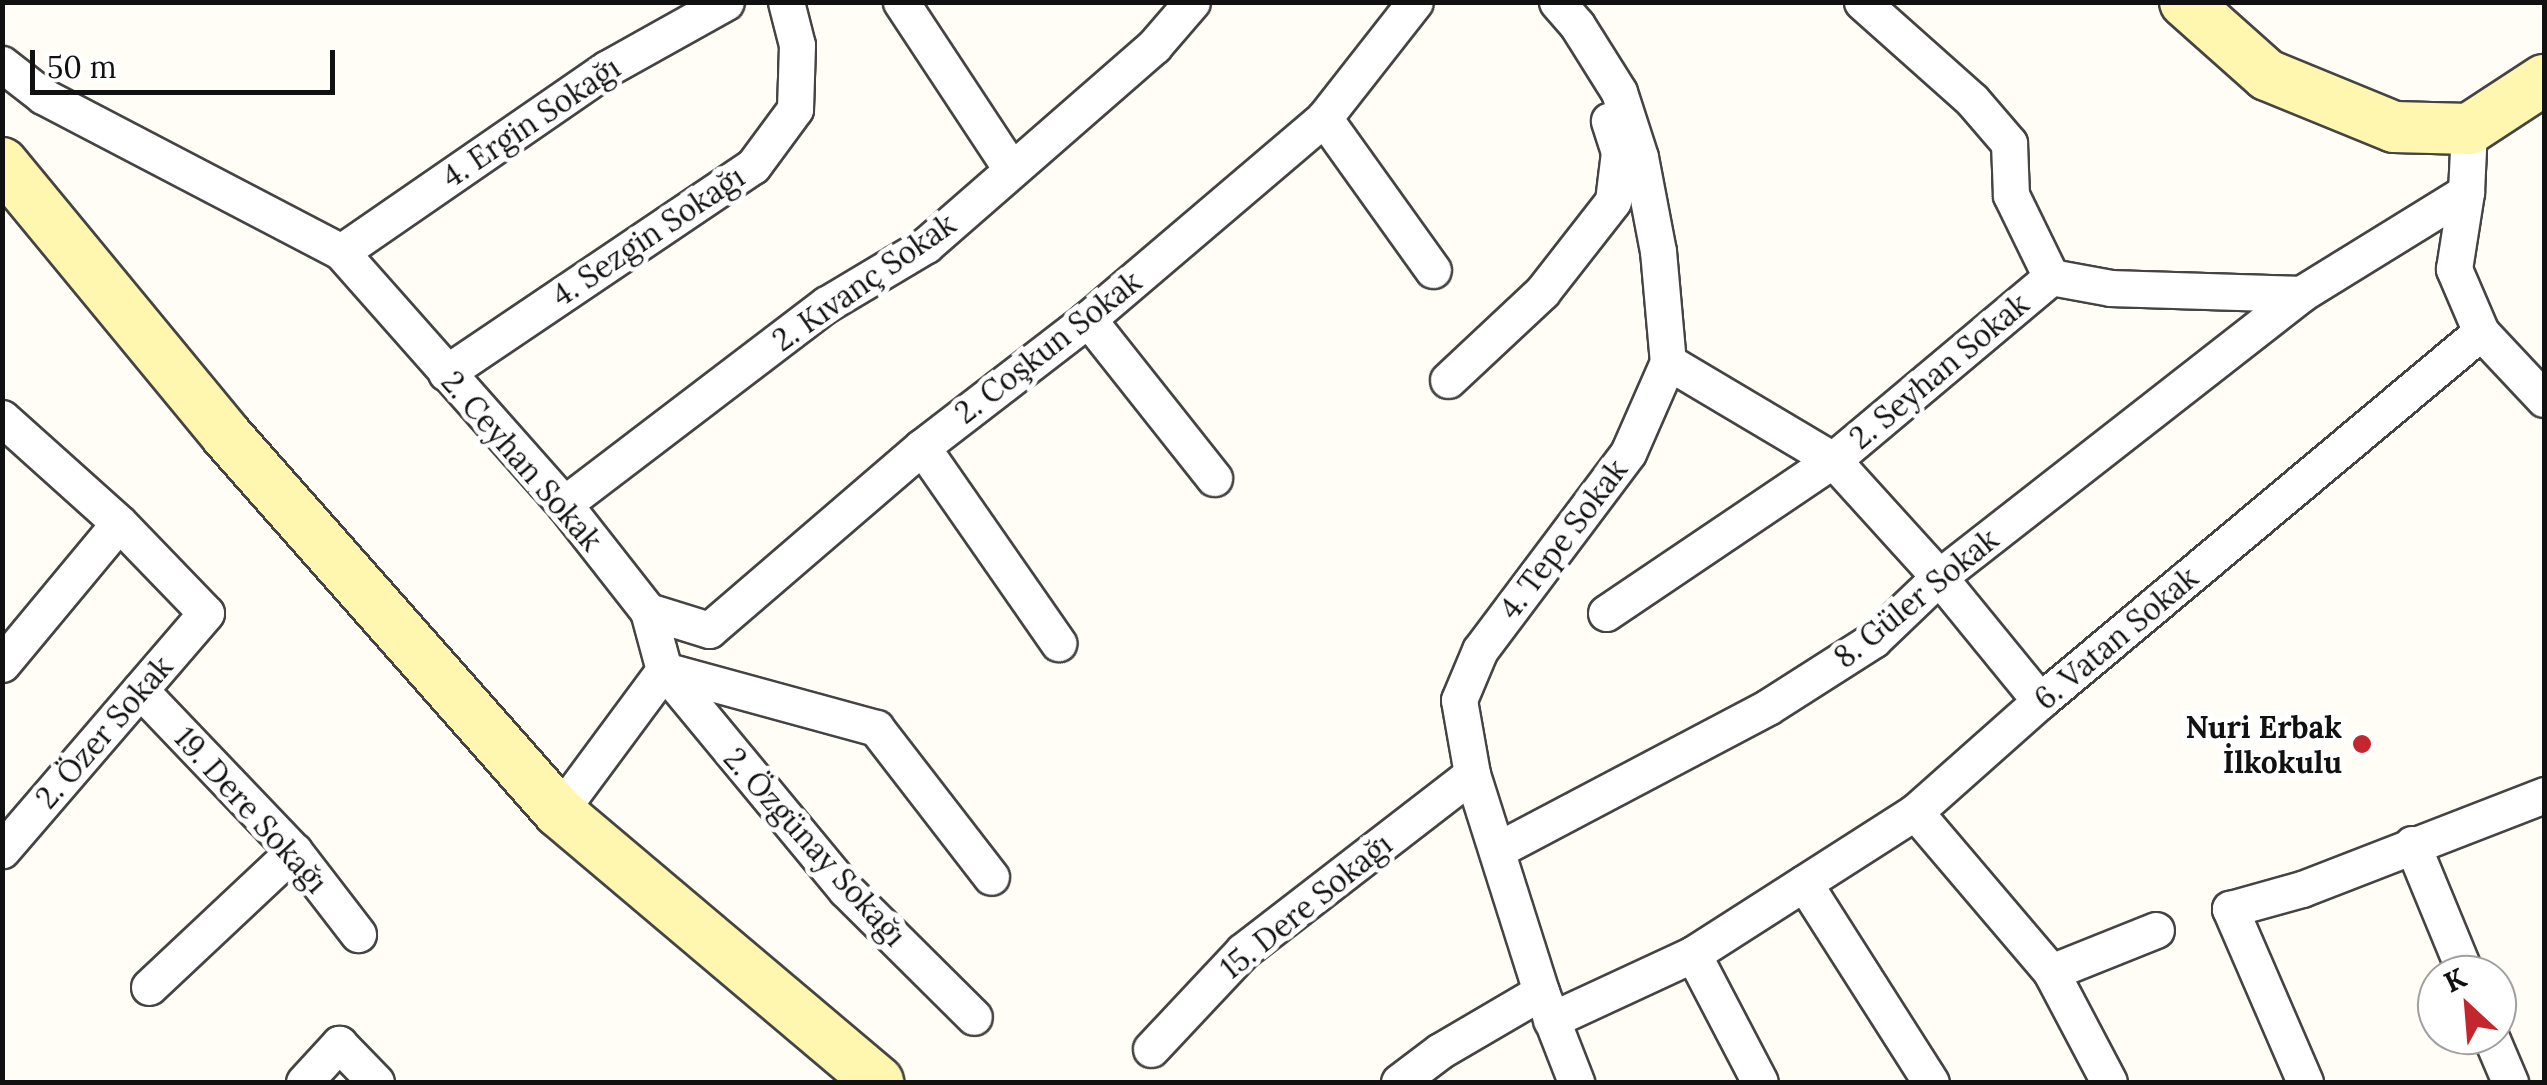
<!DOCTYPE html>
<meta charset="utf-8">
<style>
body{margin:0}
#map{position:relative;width:2547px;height:1085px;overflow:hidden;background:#fffdf5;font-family:Lora,serif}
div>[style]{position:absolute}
.roads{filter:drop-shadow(2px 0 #444) drop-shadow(-2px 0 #444) drop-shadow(0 2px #444) drop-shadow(0 -2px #444)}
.minor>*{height:35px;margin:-17.5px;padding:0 17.5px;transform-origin:17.5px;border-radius:17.5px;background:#fff}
.secondary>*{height:50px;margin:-25px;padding:0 25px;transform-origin:25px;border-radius:25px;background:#fff6b0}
.dots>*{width:28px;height:28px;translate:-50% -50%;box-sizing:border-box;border:5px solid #fff;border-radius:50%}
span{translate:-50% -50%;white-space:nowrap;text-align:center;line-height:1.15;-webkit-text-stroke:10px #fff;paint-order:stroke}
.street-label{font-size:30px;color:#111}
.poi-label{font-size:30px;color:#111;font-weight:700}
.right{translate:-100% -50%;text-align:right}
.frame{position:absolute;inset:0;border:5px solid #111;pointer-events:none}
.north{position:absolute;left:2417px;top:955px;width:100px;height:100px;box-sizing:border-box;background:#fff;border:2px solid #a0a0a0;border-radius:50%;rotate:334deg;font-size:28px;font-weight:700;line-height:40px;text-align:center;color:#111}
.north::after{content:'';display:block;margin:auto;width:35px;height:45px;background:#c4262e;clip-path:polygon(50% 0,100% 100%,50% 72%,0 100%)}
.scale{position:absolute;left:30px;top:50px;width:305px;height:45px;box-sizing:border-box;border:5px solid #111;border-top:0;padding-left:12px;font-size:30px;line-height:35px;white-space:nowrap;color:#111;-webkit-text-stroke:8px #fff;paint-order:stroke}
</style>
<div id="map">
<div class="roads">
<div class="minor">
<i style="left:901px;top:2px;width:200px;rotate:56.6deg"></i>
<i style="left:1557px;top:2px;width:30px;rotate:49deg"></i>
<i style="left:1577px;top:25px;width:79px;rotate:57.9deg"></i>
<i style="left:1619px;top:92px;width:68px;rotate:72.1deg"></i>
<i style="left:1640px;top:157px;width:96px;rotate:79.2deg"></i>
<i style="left:1658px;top:251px;width:111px;rotate:84.9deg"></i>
<i style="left:1668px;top:362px;width:99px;rotate:113.7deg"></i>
<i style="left:1628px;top:453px;width:246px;rotate:126.9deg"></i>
<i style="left:1480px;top:650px;width:54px;rotate:112.8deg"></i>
<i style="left:1459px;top:700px;width:75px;rotate:80deg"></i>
<i style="left:1472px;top:774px;width:229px;rotate:72.4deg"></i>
<i style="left:1541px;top:992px;width:97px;rotate:68.7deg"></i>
<i style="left:1862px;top:2px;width:147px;rotate:41.7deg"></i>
<i style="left:1972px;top:100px;width:57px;rotate:49.3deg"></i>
<i style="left:2009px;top:143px;width:52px;rotate:87.8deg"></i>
<i style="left:2011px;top:195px;width:91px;rotate:64deg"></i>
<i style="left:2px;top:64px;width:52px;rotate:38deg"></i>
<i style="left:43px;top:96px;width:336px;rotate:27.6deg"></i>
<i style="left:341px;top:252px;width:337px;rotate:48.5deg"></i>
<i style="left:564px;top:504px;width:136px;rotate:51.9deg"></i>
<i style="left:648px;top:611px;width:61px;rotate:74.8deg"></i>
<i style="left:664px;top:670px;width:220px;rotate:15.3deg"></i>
<i style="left:876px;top:728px;width:188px;rotate:52.3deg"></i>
<i style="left:1324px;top:118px;width:187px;rotate:54.4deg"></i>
<i style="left:341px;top:252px;width:324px;rotate:-34.6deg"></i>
<i style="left:608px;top:68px;width:135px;rotate:-29.2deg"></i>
<i style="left:1088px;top:319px;width:203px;rotate:51.6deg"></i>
<i style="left:2481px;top:332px;width:92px;rotate:46.8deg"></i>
<i style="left:1668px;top:362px;width:192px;rotate:30.7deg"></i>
<i style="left:1833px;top:460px;width:158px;rotate:47.8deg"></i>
<i style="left:1939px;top:577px;width:160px;rotate:50.8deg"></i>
<i style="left:446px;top:373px;width:370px;rotate:-34deg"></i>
<i style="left:753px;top:166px;width:71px;rotate:-53.6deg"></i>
<i style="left:795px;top:109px;width:64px;rotate:-88.2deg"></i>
<i style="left:797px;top:45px;width:44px;rotate:-104.3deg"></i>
<i style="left:1448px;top:380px;width:129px;rotate:-43.1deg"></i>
<i style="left:1542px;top:292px;width:115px;rotate:-52deg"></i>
<i style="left:1613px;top:201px;width:49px;rotate:-83deg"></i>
<i style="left:1619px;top:152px;width:33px;rotate:-108deg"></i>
<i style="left:2px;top:418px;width:157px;rotate:41.9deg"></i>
<i style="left:119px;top:523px;width:125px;rotate:46deg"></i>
<i style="left:206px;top:613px;width:313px;rotate:130.7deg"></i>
<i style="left:922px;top:447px;width:239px;rotate:55.2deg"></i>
<i style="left:564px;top:504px;width:330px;rotate:-37.3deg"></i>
<i style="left:827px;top:304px;width:115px;rotate:-30.8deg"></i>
<i style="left:926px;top:245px;width:303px;rotate:-41.1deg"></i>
<i style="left:1154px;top:46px;width:58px;rotate:-49.2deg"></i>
<i style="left:648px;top:611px;width:64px;rotate:17.3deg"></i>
<i style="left:709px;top:630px;width:281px;rotate:-40.7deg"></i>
<i style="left:922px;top:447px;width:210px;rotate:-37.6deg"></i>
<i style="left:1088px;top:319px;width:310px;rotate:-40.4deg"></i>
<i style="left:1324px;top:118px;width:147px;rotate:-51.9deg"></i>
<i style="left:1606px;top:613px;width:274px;rotate:-34deg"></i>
<i style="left:1833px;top:460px;width:285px;rotate:-40deg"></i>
<i style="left:2051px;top:277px;width:61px;rotate:10.4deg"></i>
<i style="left:2111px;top:288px;width:190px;rotate:1.8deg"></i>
<i style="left:2301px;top:294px;width:194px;rotate:-31.7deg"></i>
<i style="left:2px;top:664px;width:183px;rotate:-50.3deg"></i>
<i style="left:140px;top:690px;width:223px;rotate:46.3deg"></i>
<i style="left:294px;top:851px;width:105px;rotate:52.4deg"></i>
<i style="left:559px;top:812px;width:177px;rotate:-53.5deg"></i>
<i style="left:664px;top:670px;width:286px;rotate:50.4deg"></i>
<i style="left:846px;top:890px;width:180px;rotate:44.8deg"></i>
<i style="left:1915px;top:812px;width:210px;rotate:49.6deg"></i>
<i style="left:2051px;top:972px;width:124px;rotate:62.2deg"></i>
<i style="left:2412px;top:844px;width:142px;rotate:67.6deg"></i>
<i style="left:1497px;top:850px;width:306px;rotate:-27.8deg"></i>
<i style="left:1768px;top:707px;width:125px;rotate:-32.5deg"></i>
<i style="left:1873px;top:640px;width:91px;rotate:-43.7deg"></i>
<i style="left:1939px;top:577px;width:459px;rotate:-38deg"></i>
<i style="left:1804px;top:883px;width:236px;rotate:57.5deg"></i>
<i style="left:1693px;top:954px;width:144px;rotate:62.4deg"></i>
<i style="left:2051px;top:972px;width:113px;rotate:-21.8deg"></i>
<i style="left:149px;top:987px;width:199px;rotate:-43.2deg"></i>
<i style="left:1551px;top:1020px;width:157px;rotate:-24.9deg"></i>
<i style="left:1693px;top:954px;width:264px;rotate:-32.6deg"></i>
<i style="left:1915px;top:812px;width:167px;rotate:-41.6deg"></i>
<i style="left:2040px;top:701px;width:575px;rotate:-39.92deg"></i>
<i style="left:2481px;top:332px;width:69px;rotate:-113.2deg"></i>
<i style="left:2454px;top:269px;width:78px;rotate:-81.1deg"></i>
<i style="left:2466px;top:192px;width:63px;rotate:-87.3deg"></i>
<i style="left:2490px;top:1035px;width:51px;rotate:66.9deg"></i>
<i style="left:1151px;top:1049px;width:134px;rotate:-46.8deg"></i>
<i style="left:1243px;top:951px;width:289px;rotate:-37.7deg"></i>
<i style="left:304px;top:1082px;width:52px;rotate:-47.4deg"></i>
<i style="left:339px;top:1044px;width:53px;rotate:45.8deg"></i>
<i style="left:1399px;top:1082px;width:51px;rotate:-37.1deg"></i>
<i style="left:1440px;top:1051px;width:117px;rotate:-30.3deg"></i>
<i style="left:2305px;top:1082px;width:189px;rotate:-113.4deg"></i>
<i style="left:2230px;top:909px;width:75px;rotate:-15.5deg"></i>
<i style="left:2302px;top:889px;width:260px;rotate:-21.2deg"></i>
</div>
<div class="secondary">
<i style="left:2185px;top:2px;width:110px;rotate:41.7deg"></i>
<i style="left:2267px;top:75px;width:137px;rotate:22.3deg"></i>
<i style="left:2394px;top:127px;width:75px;rotate:1.5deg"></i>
<i style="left:2469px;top:129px;width:90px;rotate:-33.2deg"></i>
<i style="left:2px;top:163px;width:352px;rotate:50.5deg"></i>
<i style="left:226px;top:435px;width:503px;rotate:48.55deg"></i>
<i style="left:559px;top:812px;width:418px;rotate:40.2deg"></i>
</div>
</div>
<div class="dots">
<i style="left:2362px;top:744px;background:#c4262e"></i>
</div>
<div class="street-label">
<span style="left:531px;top:122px;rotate:-34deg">4. Ergin Sokağı</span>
<span style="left:648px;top:236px;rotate:-34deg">4. Sezgin Sokağı</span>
<span style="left:864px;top:282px;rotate:-35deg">2. Kıvanç Sokak</span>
<span style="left:1048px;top:347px;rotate:-38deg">2. Coşkun Sokak</span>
<span style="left:1939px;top:371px;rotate:-40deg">2. Seyhan Sokak</span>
<span style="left:522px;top:461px;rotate:49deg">2. Ceyhan Sokak</span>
<span style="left:1563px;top:539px;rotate:-53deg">4. Tepe Sokak</span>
<span style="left:1916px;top:598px;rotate:-39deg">8. Güler Sokak</span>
<span style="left:2116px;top:638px;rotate:-40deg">6. Vatan Sokak</span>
<span style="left:104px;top:732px;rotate:-49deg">2. Özer Sokak</span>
<span style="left:251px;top:810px;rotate:48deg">19. Dere Sokağı</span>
<span style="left:815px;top:847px;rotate:48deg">2. Özgünay Sokağı</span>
<span style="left:1306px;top:906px;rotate:-39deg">15. Dere Sokağı</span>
</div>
<div class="poi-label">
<span class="right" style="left:2342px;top:744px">Nuri Erbak<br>İlkokulu</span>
</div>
<div class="frame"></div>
<div class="north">K</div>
<div class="scale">50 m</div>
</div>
